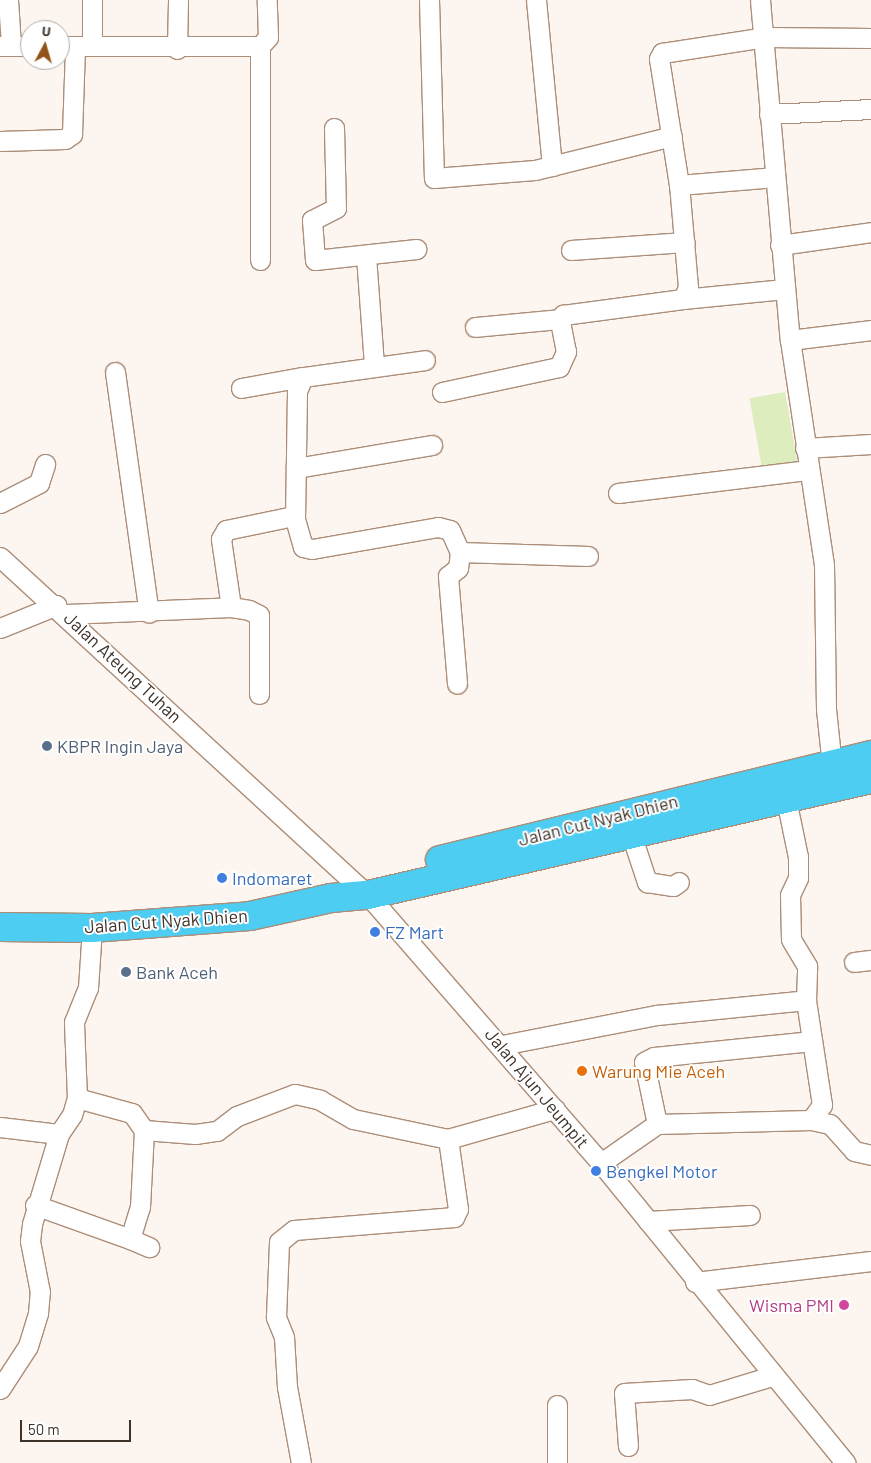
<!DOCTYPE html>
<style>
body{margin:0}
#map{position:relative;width:871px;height:1463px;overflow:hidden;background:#fcf5f0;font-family:Barlow,sans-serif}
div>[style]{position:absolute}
.green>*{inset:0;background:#deedbe;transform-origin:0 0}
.roads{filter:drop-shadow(1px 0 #ac8e78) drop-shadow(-1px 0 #ac8e78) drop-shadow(0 1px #ac8e78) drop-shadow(0 -1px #ac8e78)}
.minor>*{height:19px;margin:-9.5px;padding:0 9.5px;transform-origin:9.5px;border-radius:9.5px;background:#fff}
.highway>*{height:28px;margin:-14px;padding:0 14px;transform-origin:14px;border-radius:14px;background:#4ecdf3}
.dots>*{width:14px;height:14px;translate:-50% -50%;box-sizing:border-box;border:2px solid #fff;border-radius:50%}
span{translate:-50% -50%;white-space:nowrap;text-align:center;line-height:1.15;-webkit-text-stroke:4px #fff;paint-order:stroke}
.street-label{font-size:18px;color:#3e3128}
.service-label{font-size:18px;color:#4e5e75}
.left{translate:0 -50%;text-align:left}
.shop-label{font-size:18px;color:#366cbe}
.food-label{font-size:18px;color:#c56008}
.hotel-label{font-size:18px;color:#b23c85}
.right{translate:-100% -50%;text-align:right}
.north{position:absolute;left:20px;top:20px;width:50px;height:50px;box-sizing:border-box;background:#fff;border:1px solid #b2ada9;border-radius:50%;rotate:6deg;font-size:14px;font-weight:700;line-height:20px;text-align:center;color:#3e3128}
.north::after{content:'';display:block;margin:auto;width:18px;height:22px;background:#915318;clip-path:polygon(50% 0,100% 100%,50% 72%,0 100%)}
.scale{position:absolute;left:20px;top:1420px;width:111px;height:22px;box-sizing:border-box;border:2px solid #3e3128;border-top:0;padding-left:6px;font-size:15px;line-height:18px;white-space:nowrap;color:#3e3128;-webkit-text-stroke:4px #fff;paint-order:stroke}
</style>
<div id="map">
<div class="green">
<i style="left:785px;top:392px;width:71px;height:36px;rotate:80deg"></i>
</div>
<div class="roads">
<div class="minor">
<i style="left:8px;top:0;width:45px;rotate:86.2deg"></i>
<i style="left:429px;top:0;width:178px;rotate:88.4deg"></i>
<i style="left:434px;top:178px;width:101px;rotate:-4.5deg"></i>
<i style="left:535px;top:170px;width:141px;rotate:-13.9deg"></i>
<i style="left:536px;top:0;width:167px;rotate:84.5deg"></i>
<i style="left:760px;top:0;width:341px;rotate:85deg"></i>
<i style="left:790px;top:340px;width:228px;rotate:81.4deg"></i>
<i style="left:824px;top:565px;width:144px;rotate:89.2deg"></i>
<i style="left:826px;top:709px;width:67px;rotate:84deg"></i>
<i style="left:0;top:46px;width:30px"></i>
<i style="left:60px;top:46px;width:200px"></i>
<i style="left:260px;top:46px;width:12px;rotate:-48deg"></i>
<i style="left:268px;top:37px;width:37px;rotate:-92deg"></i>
<i style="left:92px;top:46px;width:46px;rotate:-90deg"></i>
<i style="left:260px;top:46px;width:214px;rotate:90deg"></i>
<i style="left:177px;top:49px;width:49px;rotate:-88.8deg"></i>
<i style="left:769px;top:114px;width:102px;rotate:-2.8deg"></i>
<i style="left:334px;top:128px;width:80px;rotate:88.6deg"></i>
<i style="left:336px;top:208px;width:27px;rotate:153deg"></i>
<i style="left:312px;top:220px;width:40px;rotate:85.7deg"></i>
<i style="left:315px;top:260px;width:102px;rotate:-6.2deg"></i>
<i style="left:0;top:141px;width:65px;rotate:-1.8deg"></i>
<i style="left:65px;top:139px;width:9px;rotate:-36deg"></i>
<i style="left:72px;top:134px;width:87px;rotate:-88deg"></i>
<i style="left:775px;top:177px;width:96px;rotate:175.2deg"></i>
<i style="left:679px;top:185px;width:128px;rotate:-99deg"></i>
<i style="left:659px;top:59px;width:7px;rotate:-63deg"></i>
<i style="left:662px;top:53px;width:104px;rotate:-8.8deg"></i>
<i style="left:765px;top:37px;width:106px;rotate:0.5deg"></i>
<i style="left:780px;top:245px;width:92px;rotate:-8.1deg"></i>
<i style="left:571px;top:250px;width:114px;rotate:-4deg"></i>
<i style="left:366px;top:256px;width:110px;rotate:85.8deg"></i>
<i style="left:683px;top:299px;width:102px;rotate:-5.6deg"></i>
<i style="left:475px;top:327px;width:85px;rotate:-5.4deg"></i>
<i style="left:790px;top:340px;width:82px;rotate:-7deg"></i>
<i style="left:115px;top:372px;width:243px;rotate:82deg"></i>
<i style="left:241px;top:388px;width:63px;rotate:-10.1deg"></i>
<i style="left:442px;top:392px;width:120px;rotate:-12.1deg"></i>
<i style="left:559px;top:367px;width:17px;rotate:-65deg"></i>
<i style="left:566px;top:352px;width:31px;rotate:-101deg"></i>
<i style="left:560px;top:322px;width:8px;rotate:-67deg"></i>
<i style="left:563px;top:315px;width:121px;rotate:-7.6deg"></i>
<i style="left:683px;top:299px;width:13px;rotate:-67deg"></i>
<i style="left:688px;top:287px;width:102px;rotate:-95deg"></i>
<i style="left:805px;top:448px;width:66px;rotate:-3.5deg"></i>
<i style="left:296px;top:468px;width:138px;rotate:-9.6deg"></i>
<i style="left:618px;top:493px;width:190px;rotate:-6.9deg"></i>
<i style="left:0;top:503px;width:44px;rotate:-27.1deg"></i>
<i style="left:39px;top:483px;width:20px;rotate:-72deg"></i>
<i style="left:295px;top:519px;width:128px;rotate:-89.1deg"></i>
<i style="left:297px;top:391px;width:15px;rotate:-67deg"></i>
<i style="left:303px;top:377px;width:123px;rotate:-7.9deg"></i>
<i style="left:460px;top:552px;width:128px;rotate:1.8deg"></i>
<i style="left:0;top:557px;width:500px;rotate:42.6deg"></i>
<i style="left:368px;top:895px;width:355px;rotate:49deg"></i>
<i style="left:601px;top:1163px;width:387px;rotate:50.8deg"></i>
<i style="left:231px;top:607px;width:69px;rotate:-98.4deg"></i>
<i style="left:221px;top:539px;width:10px;rotate:-61deg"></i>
<i style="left:226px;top:530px;width:64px;rotate:-11.7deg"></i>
<i style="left:289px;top:517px;width:6px;rotate:18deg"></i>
<i style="left:295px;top:519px;width:29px;rotate:74deg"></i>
<i style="left:303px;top:547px;width:9px;rotate:13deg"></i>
<i style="left:312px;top:549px;width:128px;rotate:-9.9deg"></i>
<i style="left:438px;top:527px;width:12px;rotate:14deg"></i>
<i style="left:450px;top:530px;width:24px;rotate:66deg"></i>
<i style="left:460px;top:552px;width:16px;rotate:97deg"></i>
<i style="left:458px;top:568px;width:13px;rotate:141deg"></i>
<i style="left:448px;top:576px;width:108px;rotate:85.2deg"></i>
<i style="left:67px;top:614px;width:164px;rotate:-2.4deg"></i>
<i style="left:231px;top:607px;width:18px;rotate:9deg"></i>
<i style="left:249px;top:610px;width:11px;rotate:27deg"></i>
<i style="left:259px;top:615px;width:79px;rotate:90deg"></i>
<i style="left:0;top:628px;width:61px;rotate:-22deg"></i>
<i style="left:631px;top:834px;width:51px;rotate:71.6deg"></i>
<i style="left:647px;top:882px;width:26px;rotate:9deg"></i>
<i style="left:673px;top:886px;width:7px;rotate:-34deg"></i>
<i style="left:854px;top:962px;width:17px;rotate:-7deg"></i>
<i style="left:502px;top:1045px;width:158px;rotate:-11deg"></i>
<i style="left:657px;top:1015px;width:150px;rotate:-5.7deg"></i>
<i style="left:77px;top:1098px;width:57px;rotate:15.3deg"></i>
<i style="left:132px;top:1113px;width:21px;rotate:55deg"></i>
<i style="left:144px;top:1130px;width:51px;rotate:4.5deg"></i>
<i style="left:195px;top:1134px;width:22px;rotate:-8deg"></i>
<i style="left:217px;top:1131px;width:25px;rotate:-37deg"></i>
<i style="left:237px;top:1116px;width:62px;rotate:-20.8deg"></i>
<i style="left:295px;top:1094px;width:26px;rotate:13deg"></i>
<i style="left:320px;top:1100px;width:38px;rotate:30deg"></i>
<i style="left:353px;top:1119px;width:97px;rotate:11.9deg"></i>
<i style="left:448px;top:1139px;width:111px;rotate:-15.7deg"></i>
<i style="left:811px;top:1120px;width:19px;rotate:12deg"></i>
<i style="left:830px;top:1124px;width:36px;rotate:48deg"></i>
<i style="left:854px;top:1151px;width:17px;rotate:13deg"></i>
<i style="left:657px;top:1124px;width:63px;rotate:-101.8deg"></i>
<i style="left:644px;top:1062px;width:11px;rotate:-27deg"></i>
<i style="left:654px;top:1057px;width:159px;rotate:-5.8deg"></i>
<i style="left:0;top:1127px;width:59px;rotate:6.8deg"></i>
<i style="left:59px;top:1134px;width:23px;rotate:-56deg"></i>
<i style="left:72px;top:1115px;width:18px;rotate:-74deg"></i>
<i style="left:77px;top:1098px;width:76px;rotate:-92.3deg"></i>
<i style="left:74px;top:1022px;width:37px;rotate:-68deg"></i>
<i style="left:88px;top:988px;width:60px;rotate:-86.2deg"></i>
<i style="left:601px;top:1163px;width:68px;rotate:-34.9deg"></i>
<i style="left:657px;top:1124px;width:154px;rotate:-1.5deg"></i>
<i style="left:811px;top:1120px;width:19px;rotate:-54deg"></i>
<i style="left:822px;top:1105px;width:106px;rotate:-98.7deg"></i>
<i style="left:806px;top:1000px;width:34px;rotate:-88deg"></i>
<i style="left:807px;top:966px;width:31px;rotate:-121deg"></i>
<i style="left:791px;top:939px;width:44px;rotate:-91.3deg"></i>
<i style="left:790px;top:895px;width:19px;rotate:-65deg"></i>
<i style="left:798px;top:878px;width:21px;rotate:-90deg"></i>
<i style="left:798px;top:857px;width:59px;rotate:-101.7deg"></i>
<i style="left:35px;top:1205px;width:101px;rotate:19.7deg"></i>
<i style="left:130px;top:1239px;width:34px;rotate:-73deg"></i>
<i style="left:140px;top:1207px;width:77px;rotate:-87deg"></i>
<i style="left:648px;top:1221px;width:102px;rotate:-3.4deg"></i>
<i style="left:130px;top:1239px;width:21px;rotate:23deg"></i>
<i style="left:695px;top:1282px;width:177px;rotate:-6.8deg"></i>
<i style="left:0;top:1389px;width:51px;rotate:-56.9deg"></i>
<i style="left:28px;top:1346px;width:34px;rotate:-73deg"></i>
<i style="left:38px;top:1313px;width:21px;rotate:-85deg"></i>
<i style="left:40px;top:1292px;width:52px;rotate:-101.1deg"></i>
<i style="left:30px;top:1241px;width:17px;rotate:-83deg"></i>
<i style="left:32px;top:1224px;width:94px;rotate:-73.3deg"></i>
<i style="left:557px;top:1405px;width:58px;rotate:90deg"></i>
<i style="left:628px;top:1446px;width:53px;rotate:-94.3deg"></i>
<i style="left:624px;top:1393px;width:68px;rotate:-3.4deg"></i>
<i style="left:692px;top:1389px;width:18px;rotate:19deg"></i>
<i style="left:709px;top:1395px;width:66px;rotate:-16.8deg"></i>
<i style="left:301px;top:1463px;width:77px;rotate:-100.4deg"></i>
<i style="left:287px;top:1387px;width:50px;rotate:-93.4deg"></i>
<i style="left:284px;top:1337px;width:22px;rotate:-112deg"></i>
<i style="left:276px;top:1317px;width:75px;rotate:-87.7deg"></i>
<i style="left:279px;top:1242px;width:19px;rotate:-39deg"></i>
<i style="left:294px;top:1230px;width:161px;rotate:-4.6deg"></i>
<i style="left:454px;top:1217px;width:9px;rotate:-63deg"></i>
<i style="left:458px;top:1209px;width:71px;rotate:-98.1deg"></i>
</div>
<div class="highway">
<i style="left:440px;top:860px;width:444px;rotate:-13.7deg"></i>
<i style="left:0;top:927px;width:92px;rotate:0.6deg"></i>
<i style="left:92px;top:928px;width:158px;rotate:-4.3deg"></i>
<i style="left:250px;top:916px;width:83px;rotate:-12.5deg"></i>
<i style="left:331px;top:898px;width:37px;rotate:-5deg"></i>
<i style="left:368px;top:895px;width:516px;rotate:-12.99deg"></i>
</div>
</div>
<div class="dots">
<i style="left:47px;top:746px;background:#5c6f8a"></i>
<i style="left:222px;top:878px;background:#3f7fe0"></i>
<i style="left:375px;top:932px;background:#3f7fe0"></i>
<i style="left:126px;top:972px;background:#5c6f8a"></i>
<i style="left:582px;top:1071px;background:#e8710a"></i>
<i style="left:596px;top:1171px;background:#3f7fe0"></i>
<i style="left:844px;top:1305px;background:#d1479c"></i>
</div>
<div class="street-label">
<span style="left:123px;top:667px;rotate:43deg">Jalan Ateung Tuhan</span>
<span style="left:598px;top:820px;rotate:-14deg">Jalan Cut Nyak Dhien</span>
<span style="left:166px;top:921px;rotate:-4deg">Jalan Cut Nyak Dhien</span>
<span style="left:537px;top:1088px;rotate:50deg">Jalan Ajun Jeumpit</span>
</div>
<div class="service-label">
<span class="left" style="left:57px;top:746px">KBPR Ingin Jaya</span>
<span class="left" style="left:136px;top:972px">Bank Aceh</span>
</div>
<div class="shop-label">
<span class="left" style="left:232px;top:878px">Indomaret</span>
<span class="left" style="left:385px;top:932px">FZ Mart</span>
<span class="left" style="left:606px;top:1171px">Bengkel Motor</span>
</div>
<div class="food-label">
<span class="left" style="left:592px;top:1071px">Warung Mie Aceh</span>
</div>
<div class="hotel-label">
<span class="right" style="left:834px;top:1305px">Wisma PMI</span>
</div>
<div class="north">U</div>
<div class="scale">50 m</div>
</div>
